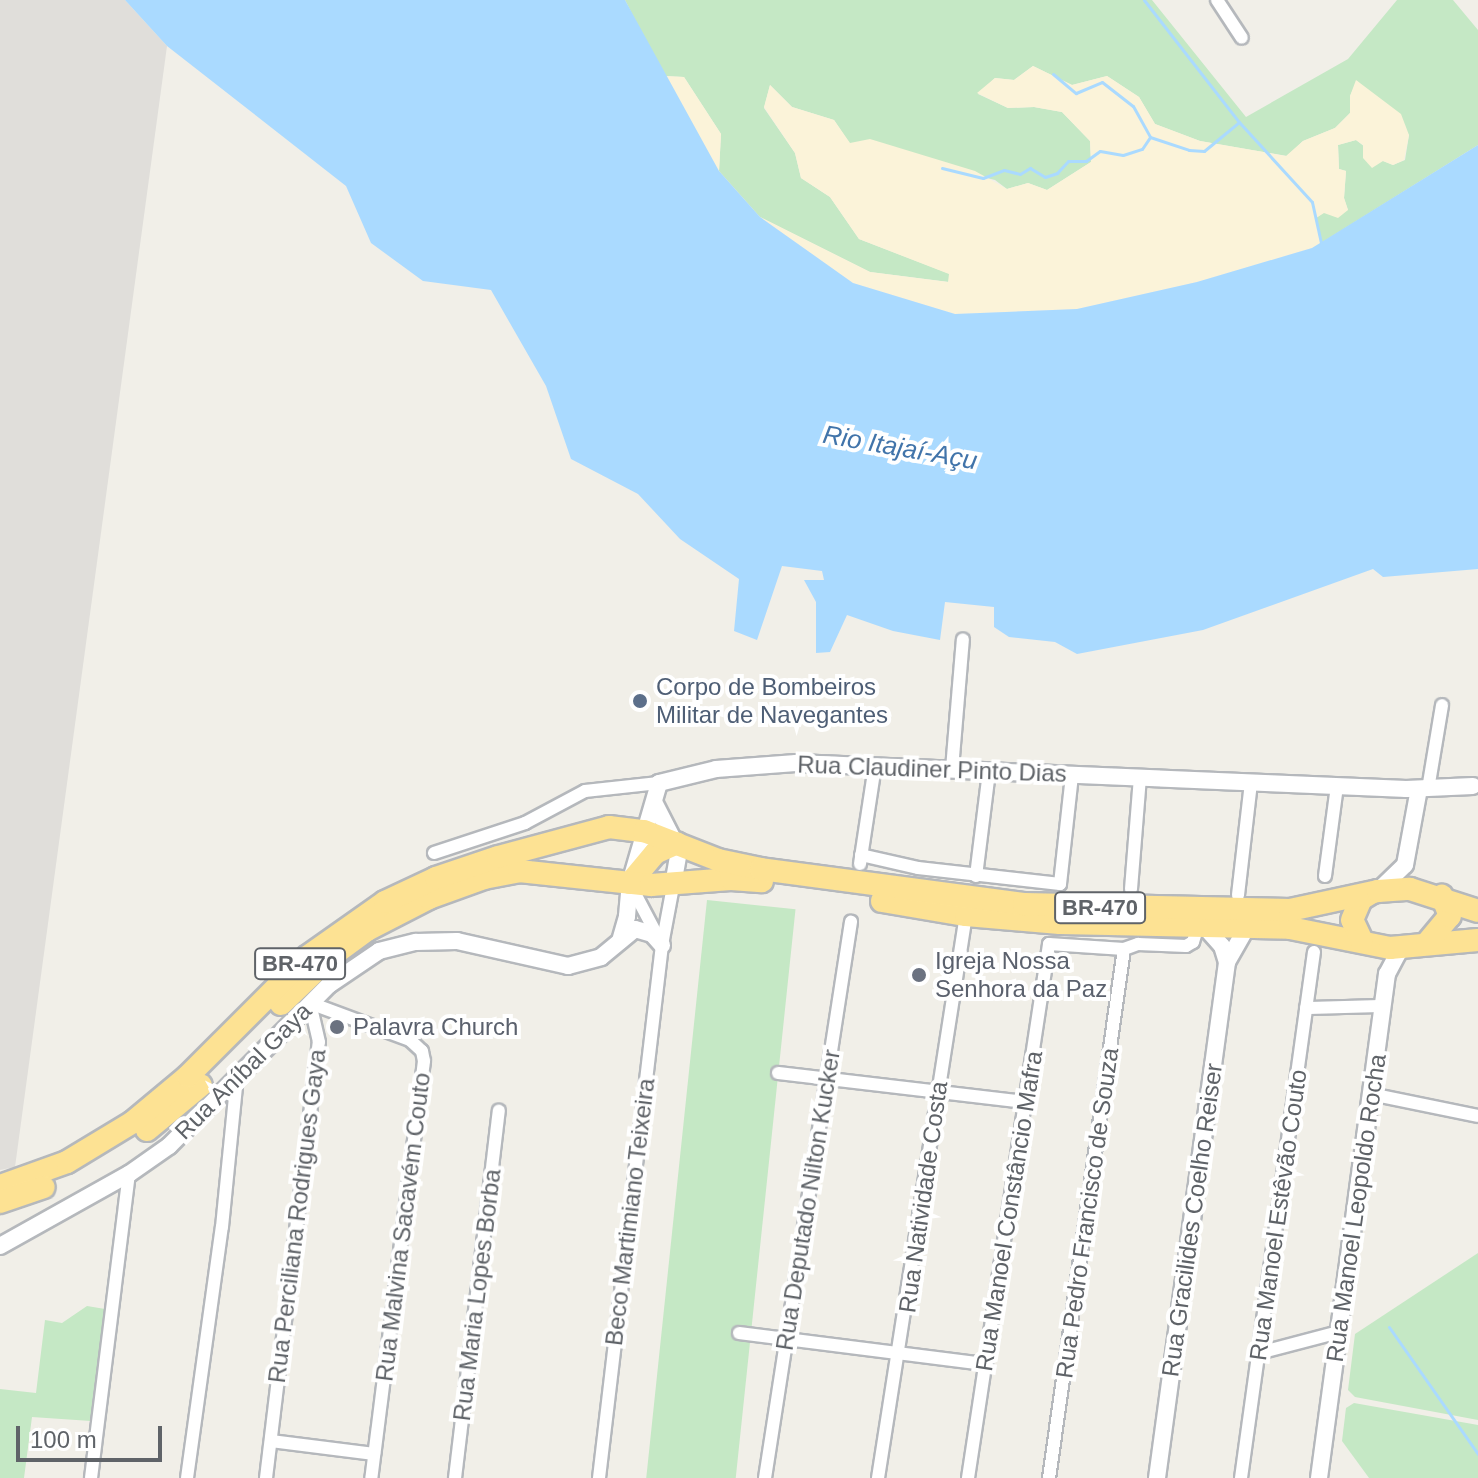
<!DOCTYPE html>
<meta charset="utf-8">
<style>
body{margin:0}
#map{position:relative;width:1478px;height:1478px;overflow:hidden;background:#f1efe8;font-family:Helvetica,sans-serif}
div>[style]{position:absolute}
.industrial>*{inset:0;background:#e0deda}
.green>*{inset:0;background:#c5e8c5;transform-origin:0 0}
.sand>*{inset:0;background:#fbf3d9}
.water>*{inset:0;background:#aadaff}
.stream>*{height:3px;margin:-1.5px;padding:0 1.5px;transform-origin:1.5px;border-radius:1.5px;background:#aadaff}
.roads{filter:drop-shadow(2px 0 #b5b8bc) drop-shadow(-2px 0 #b5b8bc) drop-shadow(0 2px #b5b8bc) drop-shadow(0 -2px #b5b8bc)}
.street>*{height:12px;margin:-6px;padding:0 6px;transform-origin:6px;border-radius:6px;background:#fff}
.secondary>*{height:16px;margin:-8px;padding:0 8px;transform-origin:8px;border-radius:8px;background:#fff}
.highway>*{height:22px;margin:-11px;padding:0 11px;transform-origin:11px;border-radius:11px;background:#fde293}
.dots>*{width:22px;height:22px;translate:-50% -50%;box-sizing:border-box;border:4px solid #fff;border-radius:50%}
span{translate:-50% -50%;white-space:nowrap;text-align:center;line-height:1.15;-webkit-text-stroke:8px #fff;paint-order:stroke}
.shield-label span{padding:2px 6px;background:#fff;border:2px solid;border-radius:6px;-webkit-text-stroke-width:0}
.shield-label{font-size:22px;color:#5f6368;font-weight:700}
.service-label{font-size:24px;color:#4e5e75}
.left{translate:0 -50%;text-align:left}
.street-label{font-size:24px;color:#5f6368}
.worship-label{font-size:24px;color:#5b616d}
.water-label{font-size:26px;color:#4174aa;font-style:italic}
.scale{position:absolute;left:16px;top:1426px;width:146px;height:36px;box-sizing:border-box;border:4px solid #5f6368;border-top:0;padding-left:10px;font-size:24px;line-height:28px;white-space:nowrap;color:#5f6368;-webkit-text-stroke:6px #fff;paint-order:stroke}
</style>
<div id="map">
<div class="industrial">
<i style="clip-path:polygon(0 0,125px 0,167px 46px,15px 1167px,0 1170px)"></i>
</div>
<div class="green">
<i style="clip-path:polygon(625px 0,1152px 0,1246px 117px,1348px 59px,1397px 0,1453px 0,1478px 30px,1478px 145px,1321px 243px,1316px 218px,1323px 213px,1348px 210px,1344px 198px,1346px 171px,1339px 169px,1338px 145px,1356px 140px,1383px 161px,1393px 165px,1405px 160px,1409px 135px,1357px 81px,1350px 96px,1350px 113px,1335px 128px,1303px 141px,1287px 156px,1200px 141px,1155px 124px,1139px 97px,1107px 76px,1072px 85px,1033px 66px,1014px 80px,995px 78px,978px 94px,1008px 108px,1034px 107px,1062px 112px,1090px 141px,1091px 162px,1047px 190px,1028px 183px,1007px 189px,995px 180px,850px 144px,834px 120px,792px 107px,770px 85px,764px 108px,795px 153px,801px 178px,830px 197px,859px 239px,950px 274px,949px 282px,870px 272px,760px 217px,719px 171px,721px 134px,684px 77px,664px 76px)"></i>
<i style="left:707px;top:900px;width:89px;height:584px;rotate:6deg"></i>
<i style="clip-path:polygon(1478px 1253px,1478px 1420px,1355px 1397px,1348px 1390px,1355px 1334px)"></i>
<i style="clip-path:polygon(87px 1306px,105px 1309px,91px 1421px,32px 1417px,24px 1478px,0 1478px,0 1389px,36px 1393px,45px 1320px,62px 1323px)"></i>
<i style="clip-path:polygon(1354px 1403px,1478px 1425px,1478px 1478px,1369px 1478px,1342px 1441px,1346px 1408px)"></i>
</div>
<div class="sand">
<i style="clip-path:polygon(1033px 66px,1072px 85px,1107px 76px,1139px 97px,1155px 124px,1200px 141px,1286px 156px,1303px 141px,1335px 128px,1350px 113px,1350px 96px,1356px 80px,1401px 114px,1409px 135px,1404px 160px,1393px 165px,1383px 161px,1372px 168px,1363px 158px,1363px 145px,1356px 140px,1338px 145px,1339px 169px,1346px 171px,1344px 198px,1348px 210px,1338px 218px,1324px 213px,1316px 218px,1321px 243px,1312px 248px,1197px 282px,1077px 309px,955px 314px,853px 283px,760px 217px,870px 272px,948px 282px,949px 274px,859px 239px,830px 197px,801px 178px,795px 153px,764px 107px,770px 85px,792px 107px,834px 120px,850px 143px,870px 139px,975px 171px,1007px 189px,1028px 183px,1047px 190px,1091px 162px,1090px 141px,1062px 112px,1034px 107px,1008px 108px,977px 93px,995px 78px,1014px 80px)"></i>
<i style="clip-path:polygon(664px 76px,684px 77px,721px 134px,719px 171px)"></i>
</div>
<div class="water">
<i style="clip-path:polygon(125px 0,625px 0,719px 171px,760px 217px,853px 283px,955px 314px,1077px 309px,1197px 282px,1312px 248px,1478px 145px,1478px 569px,1383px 577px,1373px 569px,1203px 630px,1077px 654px,1055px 642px,1009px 637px,994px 627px,994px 607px,945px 602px,940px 640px,893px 631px,847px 615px,830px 652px,816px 653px,816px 602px,804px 580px,824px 580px,822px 571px,782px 566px,757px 640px,734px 631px,739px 579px,680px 539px,638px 494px,571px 459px,546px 386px,491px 290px,423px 281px,371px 243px,346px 186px,167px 46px)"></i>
</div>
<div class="stream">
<i style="left:1144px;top:0;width:155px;rotate:52.1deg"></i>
<i style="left:1239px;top:122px;width:108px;rotate:47.6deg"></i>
<i style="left:1312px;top:202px;width:42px;rotate:77.6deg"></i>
<i style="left:1053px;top:74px;width:30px;rotate:40deg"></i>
<i style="left:1076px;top:93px;width:28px;rotate:-23deg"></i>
<i style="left:1102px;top:82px;width:39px;rotate:38deg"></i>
<i style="left:1133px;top:106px;width:35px;rotate:61deg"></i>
<i style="left:1150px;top:137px;width:41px;rotate:18.4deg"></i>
<i style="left:1189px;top:150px;width:15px;rotate:4deg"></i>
<i style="left:1204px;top:151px;width:45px;rotate:-39.6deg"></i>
<i style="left:942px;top:168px;width:42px;rotate:13.7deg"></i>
<i style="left:983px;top:178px;width:22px;rotate:-21deg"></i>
<i style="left:1004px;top:170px;width:16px;rotate:14deg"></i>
<i style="left:1020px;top:174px;width:12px;rotate:-31deg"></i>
<i style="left:1030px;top:168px;width:17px;rotate:31deg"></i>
<i style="left:1045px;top:177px;width:13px;rotate:-18deg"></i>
<i style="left:1057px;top:173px;width:16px;rotate:-47deg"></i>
<i style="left:1068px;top:161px;width:18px"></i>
<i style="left:1086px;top:161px;width:17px;rotate:-36deg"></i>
<i style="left:1100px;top:151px;width:23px;rotate:10deg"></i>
<i style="left:1123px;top:155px;width:20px;rotate:-18deg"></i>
<i style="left:1142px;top:149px;width:14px;rotate:-56deg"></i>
<i style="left:1389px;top:1327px;width:155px;rotate:55deg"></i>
</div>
<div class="roads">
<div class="street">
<i style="left:1217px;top:0;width:45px;rotate:56.7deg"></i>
<i style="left:952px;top:769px;width:130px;rotate:-85.2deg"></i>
<i style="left:1428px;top:789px;width:85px;rotate:-80.5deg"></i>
<i style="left:434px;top:853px;width:96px;rotate:-18.2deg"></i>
<i style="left:525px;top:823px;width:68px;rotate:-28.1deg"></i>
<i style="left:585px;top:791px;width:74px;rotate:-6.2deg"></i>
<i style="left:861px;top:855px;width:58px;rotate:12.8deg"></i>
<i style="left:918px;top:868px;width:143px;rotate:6.4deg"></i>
<i style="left:1060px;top:884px;width:110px;rotate:-83.7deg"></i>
<i style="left:860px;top:864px;width:99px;rotate:-81.3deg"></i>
<i style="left:976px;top:876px;width:106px;rotate:-82.9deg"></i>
<i style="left:1325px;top:876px;width:91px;rotate:-82.4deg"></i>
<i style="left:630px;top:884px;width:62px;rotate:62.2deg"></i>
<i style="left:1131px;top:889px;width:111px;rotate:-85.4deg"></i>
<i style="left:1238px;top:895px;width:114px;rotate:-83.4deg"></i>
<i style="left:310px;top:1003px;width:107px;rotate:20.3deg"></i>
<i style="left:410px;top:1040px;width:16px;rotate:43deg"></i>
<i style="left:422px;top:1051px;width:10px;rotate:79deg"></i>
<i style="left:424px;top:1061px;width:420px;rotate:97.2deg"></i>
<i style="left:1306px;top:1008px;width:77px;rotate:-1.5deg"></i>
<i style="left:778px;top:1073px;width:249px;rotate:6.7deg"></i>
<i style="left:1371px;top:1094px;width:109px;rotate:11.6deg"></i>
<i style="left:739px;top:1333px;width:249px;rotate:7.2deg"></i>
<i style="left:1259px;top:1353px;width:83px;rotate:-14.7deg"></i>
<i style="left:271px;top:1441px;width:104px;rotate:7.2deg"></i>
<i style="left:91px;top:1478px;width:306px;rotate:-82.9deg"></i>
<i style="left:187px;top:1478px;width:253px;rotate:-82.1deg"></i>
<i style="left:222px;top:1227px;width:150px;rotate:-84.3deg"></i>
<i style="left:266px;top:1478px;width:439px;rotate:-83.1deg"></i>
<i style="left:319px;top:1042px;width:40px;rotate:-103deg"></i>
<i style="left:455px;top:1478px;width:370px;rotate:-83.2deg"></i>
<i style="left:599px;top:1478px;width:537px;rotate:-83.26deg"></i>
<i style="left:662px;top:945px;width:60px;rotate:-79.4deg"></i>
<i style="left:765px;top:1478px;width:563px;rotate:-81.21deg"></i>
<i style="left:878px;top:1478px;width:570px;rotate:-81.12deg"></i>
<i style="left:968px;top:1478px;width:540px;rotate:-81.37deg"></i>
<i style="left:1049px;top:944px;width:75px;rotate:3.8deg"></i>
<i style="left:1124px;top:949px;width:15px;rotate:-20deg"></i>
<i style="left:1138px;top:944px;width:48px;rotate:2.4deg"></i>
<i style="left:1186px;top:946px;width:8px;rotate:-30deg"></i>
<i style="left:1193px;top:942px;width:17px;rotate:-73deg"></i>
<i style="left:1049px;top:1478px;width:534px;rotate:-81.93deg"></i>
<i style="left:1241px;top:1478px;width:531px;rotate:-82.1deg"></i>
</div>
<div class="secondary">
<i style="left:655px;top:804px;width:53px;rotate:62.9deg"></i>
<i style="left:679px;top:851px;width:36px;rotate:100deg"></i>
<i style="left:1379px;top:890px;width:36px;rotate:-44deg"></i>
<i style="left:1405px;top:865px;width:77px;rotate:-79.6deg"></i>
<i style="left:1204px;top:926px;width:27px;rotate:48deg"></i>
<i style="left:1222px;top:946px;width:17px;rotate:73deg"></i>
<i style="left:620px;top:941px;width:26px;rotate:-74deg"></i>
<i style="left:627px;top:916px;width:33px;rotate:-85deg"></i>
<i style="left:630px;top:883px;width:104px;rotate:-73.8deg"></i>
<i style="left:659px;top:783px;width:59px;rotate:-13.8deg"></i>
<i style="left:716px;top:769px;width:80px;rotate:-4.3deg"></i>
<i style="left:796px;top:763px;width:611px;rotate:2.44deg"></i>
<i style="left:1406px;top:789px;width:67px;rotate:-2.6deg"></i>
<i style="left:0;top:1246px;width:148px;rotate:-29.2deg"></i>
<i style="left:129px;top:1174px;width:49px;rotate:-35deg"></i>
<i style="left:169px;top:1146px;width:227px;rotate:-45.2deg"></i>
<i style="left:329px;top:985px;width:60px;rotate:-34.2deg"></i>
<i style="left:379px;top:951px;width:38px;rotate:-14deg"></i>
<i style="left:416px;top:942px;width:41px;rotate:-1.4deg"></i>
<i style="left:457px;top:941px;width:114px;rotate:12.7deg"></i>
<i style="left:568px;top:966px;width:34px;rotate:-15deg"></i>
<i style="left:601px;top:957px;width:44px;rotate:-39.5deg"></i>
<i style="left:635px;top:929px;width:18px;rotate:16deg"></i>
<i style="left:652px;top:934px;width:15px;rotate:48deg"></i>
<i style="left:1157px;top:1478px;width:521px;rotate:-82.27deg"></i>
<i style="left:1227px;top:962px;width:40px;rotate:-60.3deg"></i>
<i style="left:1319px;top:1478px;width:509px;rotate:-82.32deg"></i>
<i style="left:1387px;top:974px;width:24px;rotate:-62deg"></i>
<i style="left:1398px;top:953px;width:11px;rotate:-38deg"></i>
</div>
<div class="highway">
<i style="left:630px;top:883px;width:39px;rotate:-50deg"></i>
<i style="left:655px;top:853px;width:24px;rotate:-24deg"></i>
<i style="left:882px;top:901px;width:85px;rotate:9.5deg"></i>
<i style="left:966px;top:915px;width:94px;rotate:4.9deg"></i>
<i style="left:1060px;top:923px;width:230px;rotate:1.2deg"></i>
<i style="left:1290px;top:928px;width:102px;rotate:11.3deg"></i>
<i style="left:1390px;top:948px;width:88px;rotate:-5.2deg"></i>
<i style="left:1362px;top:941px;width:23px;rotate:-115deg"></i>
<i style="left:1352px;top:920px;width:23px;rotate:-67deg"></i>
<i style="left:1361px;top:899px;width:12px;rotate:-31deg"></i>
<i style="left:1427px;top:943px;width:35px;rotate:-50deg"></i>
<i style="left:1450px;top:916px;width:22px;rotate:-112deg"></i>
<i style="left:281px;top:1004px;width:66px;rotate:-43.8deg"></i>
<i style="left:329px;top:958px;width:47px;rotate:-36.4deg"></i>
<i style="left:367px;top:930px;width:70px;rotate:-27.3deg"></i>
<i style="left:429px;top:898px;width:59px;rotate:-20deg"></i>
<i style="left:484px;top:878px;width:36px;rotate:-11deg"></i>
<i style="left:519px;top:871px;width:133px;rotate:6.1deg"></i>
<i style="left:651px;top:885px;width:80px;rotate:-4.3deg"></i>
<i style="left:731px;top:879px;width:31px;rotate:4deg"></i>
<i style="left:147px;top:1130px;width:70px;rotate:-39.8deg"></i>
<i style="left:0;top:1186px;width:71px;rotate:-19.7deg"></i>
<i style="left:67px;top:1162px;width:77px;rotate:-31.2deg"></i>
<i style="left:133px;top:1122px;width:72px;rotate:-39.9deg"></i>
<i style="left:188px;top:1076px;width:168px;rotate:-45deg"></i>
<i style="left:307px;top:957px;width:95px;rotate:-35.2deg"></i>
<i style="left:385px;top:902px;width:56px;rotate:-25.2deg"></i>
<i style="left:436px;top:878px;width:65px;rotate:-18.7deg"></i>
<i style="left:498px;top:857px;width:115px;rotate:-15.1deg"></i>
<i style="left:609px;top:827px;width:35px;rotate:7deg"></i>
<i style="left:644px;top:831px;width:79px;rotate:21.4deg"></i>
<i style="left:718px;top:860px;width:44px;rotate:11.8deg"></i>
<i style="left:761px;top:869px;width:265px;rotate:7.6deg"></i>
<i style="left:1024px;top:904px;width:266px;rotate:1.3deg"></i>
<i style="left:1290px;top:910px;width:90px;rotate:-12.2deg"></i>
<i style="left:1378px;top:891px;width:32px;rotate:-4deg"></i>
<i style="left:1410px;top:889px;width:71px;rotate:17.9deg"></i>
<i style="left:0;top:1202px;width:46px;rotate:-18.8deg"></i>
</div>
</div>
<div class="dots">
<i style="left:640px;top:701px;background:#5c6f8a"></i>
<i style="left:919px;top:975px;background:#6b7280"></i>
<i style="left:337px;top:1027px;background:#6b7280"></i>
</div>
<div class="shield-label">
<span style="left:1100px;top:908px">BR-470</span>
<span style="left:300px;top:964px">BR-470</span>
</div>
<div class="service-label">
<span class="left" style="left:656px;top:701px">Corpo de Bombeiros<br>Militar de Navegantes</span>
</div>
<div class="street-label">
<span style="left:932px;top:769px;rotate:2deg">Rua Claudiner Pinto Dias</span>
<span style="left:243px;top:1071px;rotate:-45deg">Rua Aníbal Gaya</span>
<span style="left:923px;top:1197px;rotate:-82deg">Rua Natividade Costa</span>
<span style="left:808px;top:1200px;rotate:-81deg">Rua Deputado Nilton Kucker</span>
<span style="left:1356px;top:1208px;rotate:-82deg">Rua Manoel Leopoldo Rocha</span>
<span style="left:1009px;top:1211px;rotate:-81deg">Rua Manoel Constâncio Mafra</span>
<span style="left:630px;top:1212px;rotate:-83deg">Beco Martimiano Teixeira</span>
<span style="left:1087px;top:1213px;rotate:-82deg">Rua Pedro Francisco de Souza</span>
<span style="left:1278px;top:1215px;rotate:-82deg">Rua Manoel Estêvão Couto</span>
<span style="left:297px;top:1216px;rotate:-83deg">Rua Perciliana Rodrigues Gaya</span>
<span style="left:1192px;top:1220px;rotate:-82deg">Rua Gracilides Coelho Reiser</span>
<span style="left:403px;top:1227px;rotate:-83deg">Rua Malvina Sacavém Couto</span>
<span style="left:477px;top:1295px;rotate:-83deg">Rua Maria Lopes Borba</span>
</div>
<div class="worship-label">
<span class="left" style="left:935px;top:975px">Igreja Nossa<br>Senhora da Paz</span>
<span class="left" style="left:353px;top:1027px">Palavra Church</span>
</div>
<div class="water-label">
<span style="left:900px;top:448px;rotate:10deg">Rio Itajaí-Açu</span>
</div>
<div class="scale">100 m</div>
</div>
